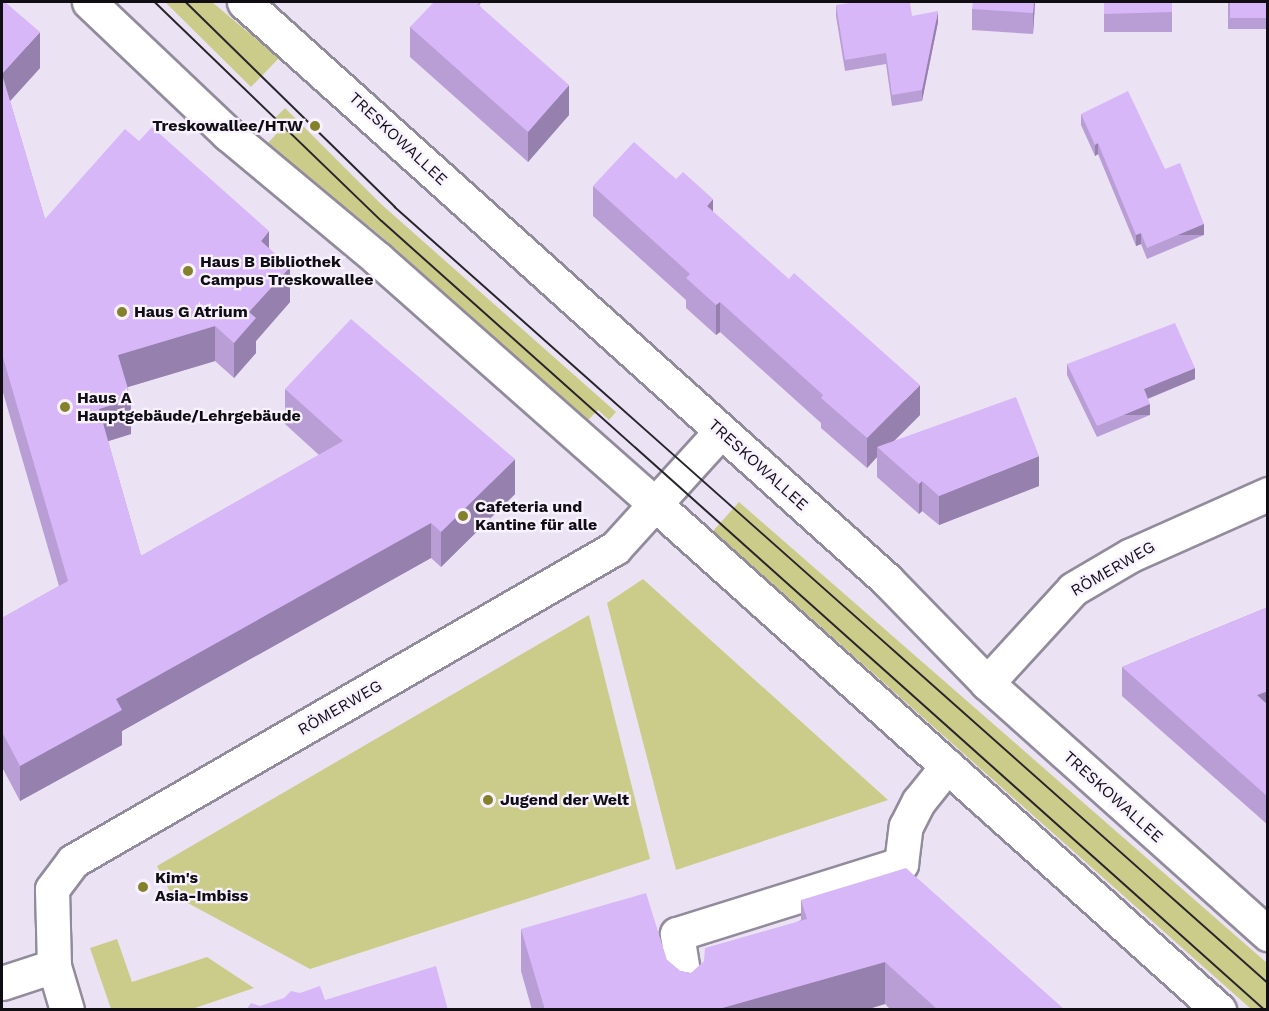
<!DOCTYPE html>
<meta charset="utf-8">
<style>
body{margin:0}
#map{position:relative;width:1269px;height:1011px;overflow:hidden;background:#ebe3f4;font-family:"Work Sans",sans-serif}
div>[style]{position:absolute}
.green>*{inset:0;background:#cccc8a}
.roads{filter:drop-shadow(2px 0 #928b9b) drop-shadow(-2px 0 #928b9b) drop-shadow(0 2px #928b9b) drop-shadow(0 -2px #928b9b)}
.minor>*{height:33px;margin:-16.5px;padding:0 16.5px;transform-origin:16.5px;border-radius:16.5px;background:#fff}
.major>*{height:33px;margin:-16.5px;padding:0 16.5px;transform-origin:16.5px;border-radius:16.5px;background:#fff}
.tram>*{height:1.5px;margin:-0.75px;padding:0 0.75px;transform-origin:0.75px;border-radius:0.75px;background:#28252c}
.wall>*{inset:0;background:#b99dd5;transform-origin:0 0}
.shaded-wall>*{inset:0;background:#9680ae;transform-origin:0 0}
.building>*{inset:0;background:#d7b7f8;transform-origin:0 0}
.dots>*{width:16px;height:16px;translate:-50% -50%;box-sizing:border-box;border:3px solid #f8f1ff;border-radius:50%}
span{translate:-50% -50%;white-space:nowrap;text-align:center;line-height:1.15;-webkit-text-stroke:4.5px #f8f1ff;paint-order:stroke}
.poi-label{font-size:16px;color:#100e13;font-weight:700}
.right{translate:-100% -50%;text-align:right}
.left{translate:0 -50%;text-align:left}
.street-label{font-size:16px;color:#100e13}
.frame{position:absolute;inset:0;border:3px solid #100e13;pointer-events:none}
</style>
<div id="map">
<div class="green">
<i style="clip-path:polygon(165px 2px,212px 2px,279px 58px,251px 87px)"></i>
<i style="clip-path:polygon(285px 108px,381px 204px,616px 412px,609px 420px,598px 410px,587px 421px,381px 236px,267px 144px,279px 131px,271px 122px)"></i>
<i style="clip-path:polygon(739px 502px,1267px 963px,1267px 1009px,1251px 1009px,713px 531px)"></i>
<i style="clip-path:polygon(643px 579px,888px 800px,676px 870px,607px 603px)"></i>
<i style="clip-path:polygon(589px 615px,650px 859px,310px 969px,171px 894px,157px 866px)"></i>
<i style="clip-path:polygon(117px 939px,132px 982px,207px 957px,254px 988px,192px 1009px,111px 1009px,90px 948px)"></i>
</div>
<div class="roads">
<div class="minor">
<i style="left:987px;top:683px;width:127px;rotate:-47.5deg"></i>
<i style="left:1073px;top:589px;width:67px;rotate:-30.4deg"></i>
<i style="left:1131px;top:555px;width:150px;rotate:-24deg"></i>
<i style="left:2px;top:983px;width:55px;rotate:-18.1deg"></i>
<i style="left:687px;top:996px;width:63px;rotate:-99.2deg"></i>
<i style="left:677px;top:934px;width:235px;rotate:-17.4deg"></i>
<i style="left:901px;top:864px;width:38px;rotate:-83deg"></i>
<i style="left:906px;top:826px;width:28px;rotate:-63deg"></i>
<i style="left:919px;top:801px;width:45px;rotate:-51.3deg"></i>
<i style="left:67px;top:1010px;width:46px;rotate:-106.5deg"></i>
<i style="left:54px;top:966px;width:77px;rotate:-91.5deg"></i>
<i style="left:52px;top:889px;width:35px;rotate:-53deg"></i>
<i style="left:73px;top:861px;width:626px;rotate:-30.01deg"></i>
<i style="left:615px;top:548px;width:156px;rotate:-47.8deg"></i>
</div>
<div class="major">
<i style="left:89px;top:2px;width:192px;rotate:43.5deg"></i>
<i style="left:228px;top:134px;width:195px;rotate:39.8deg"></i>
<i style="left:378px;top:259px;width:370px;rotate:41.5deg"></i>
<i style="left:655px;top:504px;width:758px;rotate:41.9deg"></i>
<i style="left:244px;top:2px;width:865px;rotate:41.95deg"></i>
<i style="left:887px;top:580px;width:144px;rotate:45.8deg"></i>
<i style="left:987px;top:683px;width:377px;rotate:41.8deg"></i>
</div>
</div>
<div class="tram">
<i style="left:155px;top:2px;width:315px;rotate:44deg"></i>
<i style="left:382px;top:221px;width:1184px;rotate:41.78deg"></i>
<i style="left:186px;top:2px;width:293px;rotate:44.4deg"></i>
<i style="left:395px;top:207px;width:1168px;rotate:41.63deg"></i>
</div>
<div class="wall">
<i style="clip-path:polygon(2px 2px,40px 68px,10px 101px,45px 219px,269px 248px,290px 302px,256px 341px,256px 353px,234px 378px,215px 361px,128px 387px,131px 434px,108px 441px,141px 556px,319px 455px,285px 424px,285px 389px,515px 494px,441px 567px,431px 558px,122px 731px,122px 745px,20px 801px,2px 767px,2px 618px,59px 586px,2px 389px)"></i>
<i style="clip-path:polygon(482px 2px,479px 5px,569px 115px,528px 162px,410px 57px,410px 27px)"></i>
<i style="clip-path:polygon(1035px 2px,1033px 34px,972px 30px,972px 9px)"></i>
<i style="left:1104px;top:2px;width:68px;height:30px"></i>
<i style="left:1228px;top:2px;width:40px;height:27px"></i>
<i style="clip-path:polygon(836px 5px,912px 16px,938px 22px,922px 101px,892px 106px,886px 64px,845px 71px,836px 16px)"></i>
<i style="clip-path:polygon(1081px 114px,1165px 169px,1204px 235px,1147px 259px,1141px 244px,1136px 246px,1098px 154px,1095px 156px,1081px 125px)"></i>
<i style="clip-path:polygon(593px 186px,713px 212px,920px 415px,893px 442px,1039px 486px,939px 525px,922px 511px,919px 514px,877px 477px,877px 457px,867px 468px,821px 428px,821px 423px,720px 332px,716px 335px,686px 308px,686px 300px,593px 216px)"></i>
<i style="clip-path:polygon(1067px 364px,1195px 379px,1148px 399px,1150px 415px,1097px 437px,1067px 375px)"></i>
<i style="clip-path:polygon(1268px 607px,1268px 825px,1122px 696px,1122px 667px)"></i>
<i style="clip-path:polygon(801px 900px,1065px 1010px,891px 1010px,885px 1004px,865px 1010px,532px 1010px,521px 971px,521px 929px,667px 960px,680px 971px,691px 973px,801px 920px)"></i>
</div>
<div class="shaded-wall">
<i style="clip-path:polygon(1034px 2px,1035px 2px,1033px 34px,1033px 13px)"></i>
<i style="clip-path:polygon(938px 11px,938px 22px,922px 101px,922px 90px)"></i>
<i style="clip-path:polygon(40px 32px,40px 68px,2px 110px,2px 74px)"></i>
<i style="clip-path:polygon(569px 85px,569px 115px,528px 162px,528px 132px)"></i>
<i style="clip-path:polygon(1098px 143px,1098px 154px,1095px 156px,1095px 145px)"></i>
<i style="clip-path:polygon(713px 199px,713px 228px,707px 206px)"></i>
<i style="left:1204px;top:224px;width:11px;height:62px;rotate:90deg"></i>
<i style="clip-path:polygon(269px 231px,269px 266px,261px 241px)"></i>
<i style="clip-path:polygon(1141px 233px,1141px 244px,1136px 246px,1136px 235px)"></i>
<i style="clip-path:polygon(290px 267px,290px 302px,256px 341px,256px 353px,234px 378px,234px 343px,249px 312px)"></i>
<i style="clip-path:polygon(720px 302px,720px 332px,716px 335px,716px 305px)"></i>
<i style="clip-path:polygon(215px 326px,215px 361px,118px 390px,118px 355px)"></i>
<i style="clip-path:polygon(1195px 368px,1195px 379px,1144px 400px,1144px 389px)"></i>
<i style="clip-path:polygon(920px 385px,920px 415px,883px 452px,877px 447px,877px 457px,867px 468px,867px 438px)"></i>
<i style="clip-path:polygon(131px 399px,131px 434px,99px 444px,99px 409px)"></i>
<i style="left:1150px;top:404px;width:11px;height:57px;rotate:90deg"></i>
<i style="clip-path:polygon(1039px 456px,1039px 486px,939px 525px,939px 496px)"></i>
<i style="clip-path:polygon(515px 459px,515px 494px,441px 567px,441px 532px)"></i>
<i style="clip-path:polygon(922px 481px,922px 511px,919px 514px,919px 484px)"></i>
<i style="clip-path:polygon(431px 523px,431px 558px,122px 731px,122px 745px,20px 801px,20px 766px,116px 699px)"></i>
<i style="clip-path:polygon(1268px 691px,1268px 720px,1257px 695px)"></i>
<i style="clip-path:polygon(885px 962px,885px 1004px,865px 1010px,715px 1010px)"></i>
</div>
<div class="building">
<i style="clip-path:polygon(2px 2px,5px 2px,40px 32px,2px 74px,45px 219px,125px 129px,139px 141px,152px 127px,269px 231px,261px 241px,290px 267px,249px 312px,256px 318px,234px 343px,215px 326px,118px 355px,131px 399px,99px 409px,141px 556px,343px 441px,285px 389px,351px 319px,515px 459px,441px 532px,431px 523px,116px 699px,122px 710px,20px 766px,2px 732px,2px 618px,68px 581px,2px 354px)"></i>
<i style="clip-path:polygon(434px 2px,475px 2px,569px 85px,528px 132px,410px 27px)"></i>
<i style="clip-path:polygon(856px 2px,910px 2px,912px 16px,938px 11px,922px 90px,892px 95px,886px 53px,845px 60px,836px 5px)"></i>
<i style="clip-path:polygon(973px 2px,1034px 2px,1033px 13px,972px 9px)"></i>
<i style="clip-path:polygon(1104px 2px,1172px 2px,1172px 12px,1104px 14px)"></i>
<i style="left:1230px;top:2px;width:38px;height:16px"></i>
<i style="clip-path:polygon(1128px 91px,1165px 169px,1180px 163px,1204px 224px,1147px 248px,1141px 233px,1136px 235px,1098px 143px,1095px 145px,1081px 114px)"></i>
<i style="clip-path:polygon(634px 142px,676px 179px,683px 172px,713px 199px,707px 206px,789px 279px,794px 273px,920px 385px,867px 438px,821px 398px,823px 395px,720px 302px,716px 305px,686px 278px,690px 274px,593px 186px)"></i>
<i style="clip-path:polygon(1175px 323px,1195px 368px,1144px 389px,1150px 404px,1097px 426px,1067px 364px)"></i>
<i style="clip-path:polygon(1016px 397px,1039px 456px,939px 496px,922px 481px,919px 484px,877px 447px)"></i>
<i style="clip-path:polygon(1268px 607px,1268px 691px,1257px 695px,1268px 705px,1268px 797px,1122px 667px)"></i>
<i style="clip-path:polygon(906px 868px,1065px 1010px,938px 1010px,885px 962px,715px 1010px,545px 1010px,521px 929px,646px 893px,667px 960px,680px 971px,691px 973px,704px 961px,705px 948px,807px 919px,801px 900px)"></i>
<i style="clip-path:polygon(436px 966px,448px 1010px,246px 1010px,251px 1003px,260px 1006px,284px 998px,291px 991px,300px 993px,320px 986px,325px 1000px)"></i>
</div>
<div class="dots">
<i style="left:315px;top:126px;background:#84812a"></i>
<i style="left:188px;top:271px;background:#84812a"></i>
<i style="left:122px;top:312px;background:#84812a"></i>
<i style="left:65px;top:407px;background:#84812a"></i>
<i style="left:463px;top:516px;background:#84812a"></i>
<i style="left:488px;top:800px;background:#84812a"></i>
<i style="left:143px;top:887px;background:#84812a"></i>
</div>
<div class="poi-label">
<span class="right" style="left:303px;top:126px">Treskowallee/HTW</span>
<span class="left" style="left:200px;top:271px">Haus B Bibliothek<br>Campus Treskowallee</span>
<span class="left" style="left:134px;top:312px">Haus G Atrium</span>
<span class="left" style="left:77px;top:407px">Haus A<br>Hauptgebäude/Lehrgebäude</span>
<span class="left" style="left:475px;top:516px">Cafeteria und<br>Kantine für alle</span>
<span class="left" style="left:500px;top:800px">Jugend der Welt</span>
<span class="left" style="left:155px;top:887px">Kim's<br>Asia-Imbiss</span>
</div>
<div class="street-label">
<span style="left:398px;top:139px;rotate:43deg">TRESKOWALLEE</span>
<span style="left:758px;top:465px;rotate:42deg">TRESKOWALLEE</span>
<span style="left:1113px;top:569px;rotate:-30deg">RÖMERWEG</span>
<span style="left:340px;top:708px;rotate:-30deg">RÖMERWEG</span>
<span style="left:1113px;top:797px;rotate:42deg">TRESKOWALLEE</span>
</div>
<div class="frame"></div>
</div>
